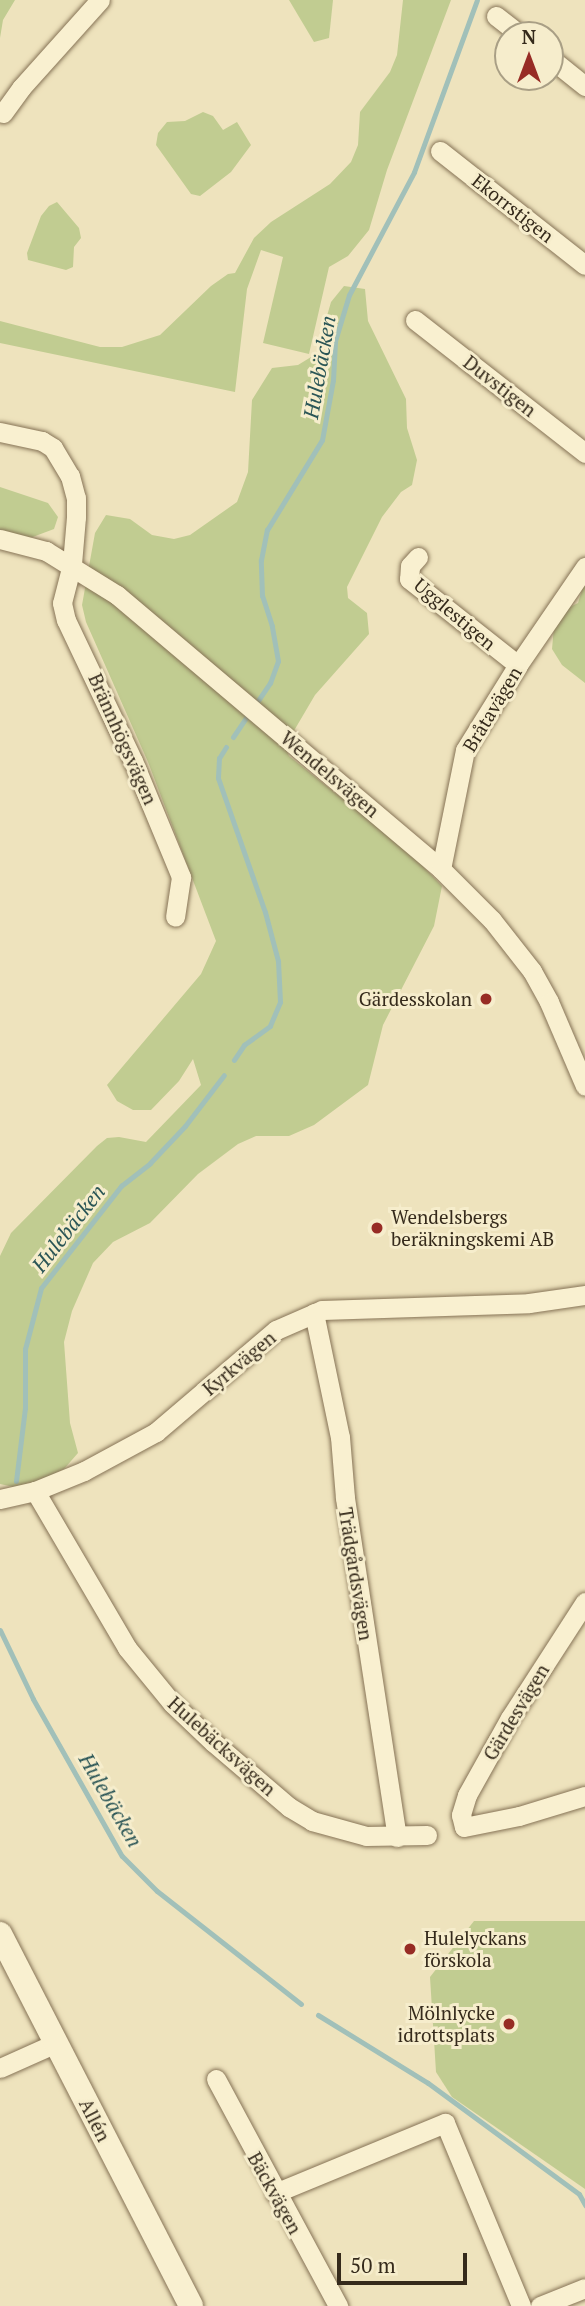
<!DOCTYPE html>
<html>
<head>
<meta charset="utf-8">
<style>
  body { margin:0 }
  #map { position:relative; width:585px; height:2306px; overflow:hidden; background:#eee3bd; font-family:"PT Serif",serif }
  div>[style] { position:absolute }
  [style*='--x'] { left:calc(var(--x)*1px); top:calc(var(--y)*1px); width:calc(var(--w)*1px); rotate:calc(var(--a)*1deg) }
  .green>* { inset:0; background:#c1cc91 }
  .stream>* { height:5px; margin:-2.5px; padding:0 2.5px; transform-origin:2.5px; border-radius:2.5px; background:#a1c0b9 }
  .roads { filter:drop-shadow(0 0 2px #867356) drop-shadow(0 0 2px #867356) }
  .minor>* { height:19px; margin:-9.5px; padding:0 9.5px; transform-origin:9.5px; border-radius:9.5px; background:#f9f0d0 }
  .tertiary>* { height:24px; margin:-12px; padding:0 12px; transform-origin:12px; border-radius:12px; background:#f9f0d0 }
  .dots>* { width:19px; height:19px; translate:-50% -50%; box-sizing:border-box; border:4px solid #f6edcc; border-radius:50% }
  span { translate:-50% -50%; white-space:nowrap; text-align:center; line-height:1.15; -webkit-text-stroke:6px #f6edcc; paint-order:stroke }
  .street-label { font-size:19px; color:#352a1b }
  .poi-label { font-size:19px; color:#352a1b }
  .right { translate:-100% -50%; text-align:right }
  .left { translate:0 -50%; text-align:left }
  .water-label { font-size:21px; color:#2a5556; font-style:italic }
  .north { position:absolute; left:494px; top:21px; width:70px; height:70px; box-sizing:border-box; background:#f6edcc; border:2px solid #a99f85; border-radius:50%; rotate:0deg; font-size:19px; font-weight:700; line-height:28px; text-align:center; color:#352a1b }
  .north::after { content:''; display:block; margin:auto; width:24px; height:32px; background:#972c25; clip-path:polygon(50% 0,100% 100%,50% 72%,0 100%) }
  .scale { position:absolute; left:337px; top:2253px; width:130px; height:32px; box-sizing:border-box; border:4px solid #352a1b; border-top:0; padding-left:9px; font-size:21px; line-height:24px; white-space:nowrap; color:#352a1b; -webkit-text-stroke:5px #f6edcc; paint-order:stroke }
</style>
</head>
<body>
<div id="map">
  <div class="green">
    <div style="clip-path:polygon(0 0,15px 0,3px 20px,0 38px)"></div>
    <div style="clip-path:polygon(289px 0,333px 0,329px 38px,314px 42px)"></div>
    <div style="clip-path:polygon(403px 0,451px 0,387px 170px,369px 230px,348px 256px,329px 267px,309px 354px,263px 343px,283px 257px,261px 250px,247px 289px,235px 392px,0 343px,0 321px,100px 347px,122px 347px,160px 335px,211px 286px,228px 274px,235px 273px,254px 238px,271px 222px,330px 184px,351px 162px,358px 145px,360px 112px,390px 72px,397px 55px)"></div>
    <div style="clip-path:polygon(203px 112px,213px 116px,223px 130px,237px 122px,251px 145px,231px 172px,200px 196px,191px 194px,156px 145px,158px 133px,167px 122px,185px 121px)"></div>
    <div style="clip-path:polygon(57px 202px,79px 228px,81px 238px,74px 247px,73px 267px,66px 270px,28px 260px,27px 253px,41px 216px,49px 206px)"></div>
    <div style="clip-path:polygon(344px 286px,365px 289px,368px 321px,406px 399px,407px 428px,417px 460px,412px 485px,401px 492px,382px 517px,347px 587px,348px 598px,367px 613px,369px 634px,315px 695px,285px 746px,289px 756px,409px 852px,442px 886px,434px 926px,383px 1025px,368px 1085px,314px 1125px,289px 1136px,256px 1136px,238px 1144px,198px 1174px,150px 1223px,113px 1242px,93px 1263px,72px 1311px,64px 1342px,70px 1423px,78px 1453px,64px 1469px,42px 1480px,14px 1487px,0 1484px,0 1256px,11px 1233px,97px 1146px,107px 1138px,119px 1137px,146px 1142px,201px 1085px,193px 1059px,179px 1081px,151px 1110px,133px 1110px,117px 1101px,107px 1085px,201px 974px,216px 941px,148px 762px,86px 622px,82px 605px,95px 533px,106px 515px,130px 519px,152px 535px,174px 539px,190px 535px,237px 502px,248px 472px,252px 400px,272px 368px,298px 365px,316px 354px,331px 302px)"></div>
    <div style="clip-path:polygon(0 487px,48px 503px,58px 517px,54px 529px,30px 538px,0 534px)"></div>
    <div style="clip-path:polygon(585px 580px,585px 683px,562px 665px,552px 649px,554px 627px,562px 611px,578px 603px)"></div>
    <div style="clip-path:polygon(474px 1921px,585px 1921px,585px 2189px,452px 2097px,436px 2072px,430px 1977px)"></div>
  </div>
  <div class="stream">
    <div style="--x:255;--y:705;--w:27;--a:-56"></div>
    <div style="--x:270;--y:683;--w:23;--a:-70"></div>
    <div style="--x:278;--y:661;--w:36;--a:-100"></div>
    <div style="--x:272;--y:626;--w:32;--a:-108"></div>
    <div style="--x:262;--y:596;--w:36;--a:-92"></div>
    <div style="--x:261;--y:560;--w:31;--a:-79"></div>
    <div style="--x:267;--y:530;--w:105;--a:-58.6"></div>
    <div style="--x:322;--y:440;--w:61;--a:-79.6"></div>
    <div style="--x:333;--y:380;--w:39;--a:-87"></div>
    <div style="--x:335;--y:341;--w:48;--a:-73.1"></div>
    <div style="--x:349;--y:295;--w:139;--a:-62.1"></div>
    <div style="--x:414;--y:172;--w:183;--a:-69.9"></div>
    <div style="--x:233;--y:737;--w:29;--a:-56"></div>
    <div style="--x:226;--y:747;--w:13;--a:122"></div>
    <div style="--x:219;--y:758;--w:20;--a:93"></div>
    <div style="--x:218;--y:778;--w:142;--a:70.7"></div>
    <div style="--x:265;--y:912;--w:51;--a:75.1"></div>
    <div style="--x:278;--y:961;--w:41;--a:87.2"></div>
    <div style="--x:280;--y:1002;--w:26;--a:113"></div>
    <div style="--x:270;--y:1026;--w:32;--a:144"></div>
    <div style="--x:244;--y:1045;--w:18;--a:124"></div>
    <div style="--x:16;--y:1481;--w:74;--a:-83"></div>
    <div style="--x:25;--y:1408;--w:59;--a:-90"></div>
    <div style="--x:25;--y:1349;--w:63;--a:-75.3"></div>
    <div style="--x:41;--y:1288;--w:130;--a:-51.9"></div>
    <div style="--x:121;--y:1186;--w:37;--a:-38"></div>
    <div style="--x:150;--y:1163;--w:51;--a:-46.6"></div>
    <div style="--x:185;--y:1126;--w:64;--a:-52.6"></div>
    <div style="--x:0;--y:1630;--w:76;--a:64.4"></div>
    <div style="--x:33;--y:1699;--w:180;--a:60.5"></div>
    <div style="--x:122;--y:1856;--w:49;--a:45"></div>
    <div style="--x:157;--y:1891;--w:183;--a:38.1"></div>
    <div style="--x:318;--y:2015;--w:129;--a:31.7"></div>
    <div style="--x:428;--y:2083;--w:187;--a:36.3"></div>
    <div style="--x:579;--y:2194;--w:13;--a:61"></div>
  </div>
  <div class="roads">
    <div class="minor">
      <div style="--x:496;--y:16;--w:31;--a:38"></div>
      <div style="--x:550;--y:58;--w:45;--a:38.7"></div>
      <div style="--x:3;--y:113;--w:31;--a:-54"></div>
      <div style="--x:21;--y:88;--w:118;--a:-48.1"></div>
      <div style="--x:440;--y:151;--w:184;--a:38.2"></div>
      <div style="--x:415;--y:320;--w:216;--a:38"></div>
      <div style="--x:0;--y:432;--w:43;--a:12.1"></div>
      <div style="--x:42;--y:441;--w:13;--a:32"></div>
      <div style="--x:53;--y:448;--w:33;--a:59"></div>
      <div style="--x:70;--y:476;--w:23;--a:75"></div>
      <div style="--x:76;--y:498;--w:19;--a:90"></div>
      <div style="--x:76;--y:517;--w:47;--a:94.9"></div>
      <div style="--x:72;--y:564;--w:40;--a:104.4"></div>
      <div style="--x:62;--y:603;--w:17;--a:77"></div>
      <div style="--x:66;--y:620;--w:156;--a:64.6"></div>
      <div style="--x:133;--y:761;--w:126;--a:67.5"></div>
      <div style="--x:181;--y:877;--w:40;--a:98.5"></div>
      <div style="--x:0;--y:539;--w:48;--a:14.6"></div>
      <div style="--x:46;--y:551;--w:84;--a:31.8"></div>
      <div style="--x:117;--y:595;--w:424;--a:40.2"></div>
      <div style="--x:441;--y:869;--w:72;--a:45"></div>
      <div style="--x:492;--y:920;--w:65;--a:51.9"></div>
      <div style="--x:532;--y:971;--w:35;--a:61"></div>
      <div style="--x:549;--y:1002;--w:91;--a:66.8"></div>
      <div style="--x:418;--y:557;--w:12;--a:132"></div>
      <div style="--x:410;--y:566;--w:13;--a:94"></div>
      <div style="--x:409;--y:579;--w:139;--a:38.3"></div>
      <div style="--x:441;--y:869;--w:121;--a:-78.6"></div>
      <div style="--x:465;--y:750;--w:100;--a:-58.1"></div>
      <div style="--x:518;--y:665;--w:119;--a:-55.6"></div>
      <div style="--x:314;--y:1313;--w:127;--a:78.2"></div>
      <div style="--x:340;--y:1437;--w:61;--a:85.3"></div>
      <div style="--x:345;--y:1498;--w:343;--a:81.3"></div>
      <div style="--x:35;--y:1491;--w:182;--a:59.6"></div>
      <div style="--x:127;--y:1648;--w:71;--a:50.7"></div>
      <div style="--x:172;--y:1703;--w:57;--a:43.6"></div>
      <div style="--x:213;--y:1742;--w:100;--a:40.5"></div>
      <div style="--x:289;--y:1807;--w:27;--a:31"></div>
      <div style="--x:312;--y:1821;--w:56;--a:15.5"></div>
      <div style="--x:366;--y:1836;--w:61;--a:-0.9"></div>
      <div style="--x:0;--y:1499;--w:36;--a:-13"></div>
      <div style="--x:35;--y:1491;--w:53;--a:-22.2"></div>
      <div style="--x:84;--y:1471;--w:82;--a:-28.4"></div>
      <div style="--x:156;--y:1432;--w:157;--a:-40.4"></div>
      <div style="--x:276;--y:1330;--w:50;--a:-23.5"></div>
      <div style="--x:322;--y:1310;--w:207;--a:-1.9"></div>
      <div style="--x:529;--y:1303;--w:57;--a:-8.1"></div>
      <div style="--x:585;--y:1602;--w:138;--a:122.9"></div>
      <div style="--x:510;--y:1718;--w:88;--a:119.2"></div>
      <div style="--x:467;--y:1795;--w:21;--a:107"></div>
      <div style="--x:461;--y:1815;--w:12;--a:76"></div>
      <div style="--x:464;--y:1827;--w:56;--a:-11.3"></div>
      <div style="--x:519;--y:1816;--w:69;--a:-16.9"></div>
      <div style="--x:0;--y:2068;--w:61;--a:-24.1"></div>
      <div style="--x:216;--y:2079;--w:258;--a:61.7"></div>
      <div style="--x:275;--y:2193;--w:184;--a:-22.4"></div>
      <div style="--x:445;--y:2123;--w:198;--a:67.4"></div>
      <div style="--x:540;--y:2306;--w:48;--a:-21.8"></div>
    </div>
    <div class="tertiary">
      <div style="--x:0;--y:1934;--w:418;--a:62.8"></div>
    </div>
  </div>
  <div class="dots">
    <div style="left:486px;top:999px;background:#972c25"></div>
    <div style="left:377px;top:1228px;background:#972c25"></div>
    <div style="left:410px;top:1949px;background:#972c25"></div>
    <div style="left:509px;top:2024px;background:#972c25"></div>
  </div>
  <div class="street-label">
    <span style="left:513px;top:208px;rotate:38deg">Ekorrstigen</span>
    <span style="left:500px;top:386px;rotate:38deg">Duvstigen</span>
    <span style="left:455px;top:614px;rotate:40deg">Ugglestigen</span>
    <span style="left:492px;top:709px;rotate:-59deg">Bråtavägen</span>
    <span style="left:123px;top:739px;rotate:66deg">Brännhögsvägen</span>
    <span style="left:330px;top:774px;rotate:40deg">Wendelsvägen</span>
    <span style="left:239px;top:1363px;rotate:-40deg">Kyrkvägen</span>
    <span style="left:356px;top:1574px;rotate:81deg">Trädgårdsvägen</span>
    <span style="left:516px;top:1712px;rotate:-59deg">Gärdesvägen</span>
    <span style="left:222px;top:1746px;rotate:42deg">Hulebäcksvägen</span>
    <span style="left:95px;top:2120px;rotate:63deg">Allén</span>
    <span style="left:275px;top:2193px;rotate:61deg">Bäckvägen</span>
  </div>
  <div class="poi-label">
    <span class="right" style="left:472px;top:999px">Gärdesskolan</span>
    <span class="left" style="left:391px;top:1228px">Wendelsbergs<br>beräkningskemi AB</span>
    <span class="left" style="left:424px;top:1949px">Hulelyckans<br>förskola</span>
    <span class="right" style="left:495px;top:2024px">Mölnlycke<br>idrottsplats</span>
  </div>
  <div class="water-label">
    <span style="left:319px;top:367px;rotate:-80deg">Hulebäcken</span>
    <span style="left:68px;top:1228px;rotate:-52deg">Hulebäcken</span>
    <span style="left:111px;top:1800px;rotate:60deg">Hulebäcken</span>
  </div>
  <div class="north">N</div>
  <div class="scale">50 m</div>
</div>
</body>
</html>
